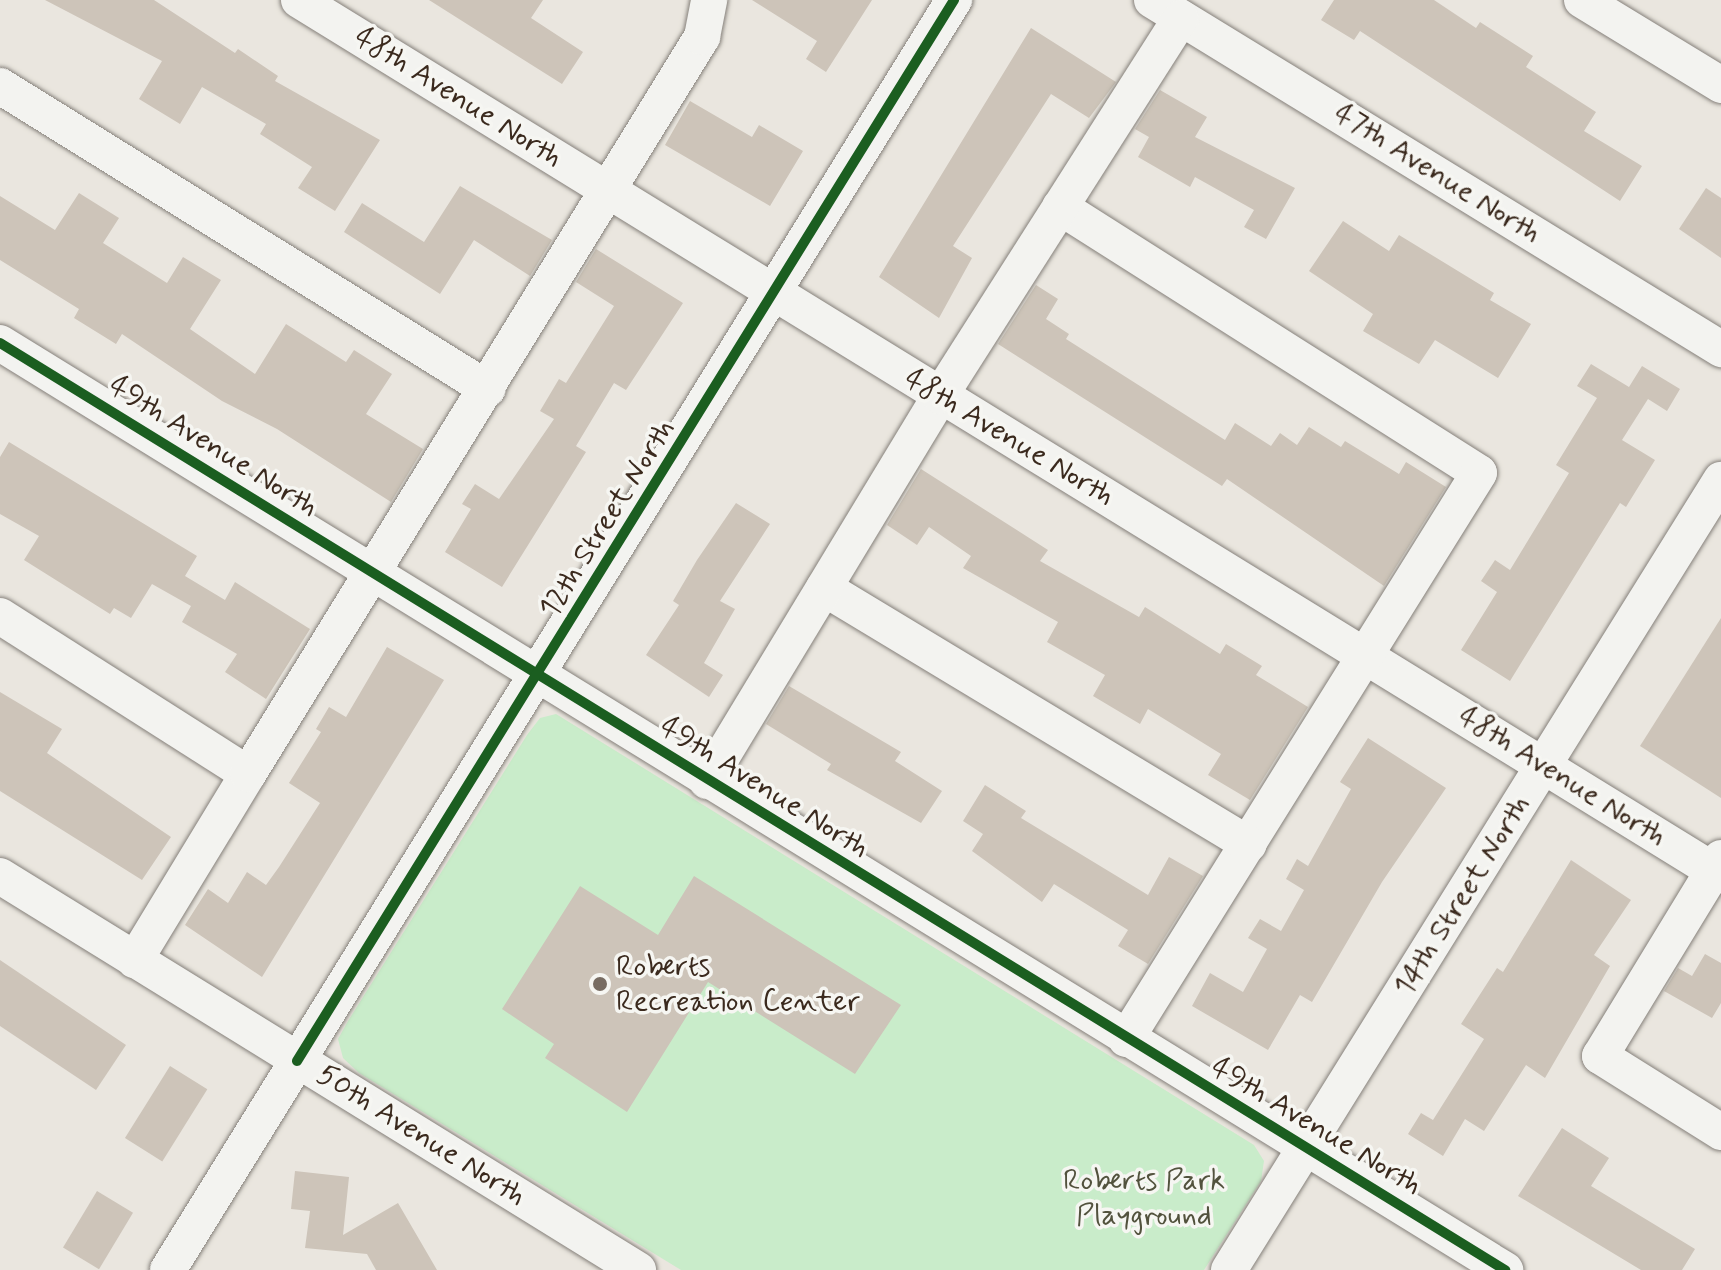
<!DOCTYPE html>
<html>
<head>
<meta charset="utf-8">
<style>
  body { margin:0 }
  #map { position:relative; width:1721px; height:1270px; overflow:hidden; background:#eae6df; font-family:Mynerve,sans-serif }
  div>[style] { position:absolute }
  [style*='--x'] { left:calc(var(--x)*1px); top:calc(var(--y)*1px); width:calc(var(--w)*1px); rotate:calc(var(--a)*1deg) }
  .green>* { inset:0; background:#c9ecca }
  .building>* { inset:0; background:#cdc4b9; transform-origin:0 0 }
  .roads { filter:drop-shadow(0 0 2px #85807a) drop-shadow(0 0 2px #85807a) }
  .minor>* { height:36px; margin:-18px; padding:0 18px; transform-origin:18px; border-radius:18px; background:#f3f3f0 }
  .cycleway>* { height:10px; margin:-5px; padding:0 5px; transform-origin:5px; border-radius:5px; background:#1b5e20 }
  .dots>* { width:22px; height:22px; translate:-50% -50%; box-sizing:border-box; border:4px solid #f6f6f2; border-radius:50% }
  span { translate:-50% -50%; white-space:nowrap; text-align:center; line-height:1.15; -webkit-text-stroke:7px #f6f6f2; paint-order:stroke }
  .street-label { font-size:30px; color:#3b2a1e }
  .poi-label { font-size:30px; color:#3b2a1e }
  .left { translate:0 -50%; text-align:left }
  .park-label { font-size:30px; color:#52523d }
</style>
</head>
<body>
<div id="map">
  <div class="green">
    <div style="clip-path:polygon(556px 714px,1254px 1145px,1264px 1161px,1261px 1181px,1204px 1270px,681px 1270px,359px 1073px,343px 1058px,338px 1039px,348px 1021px,527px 735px,540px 718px)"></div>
  </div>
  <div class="building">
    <div style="clip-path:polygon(45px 0,154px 0,235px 53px,238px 49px,278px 76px,275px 81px,380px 140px,335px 211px,298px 188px,312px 167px,260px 134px,266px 124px,202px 87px,180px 124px,139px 99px,162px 61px)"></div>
    <div style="clip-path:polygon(429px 0,543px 0,531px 18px,583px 52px,562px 84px)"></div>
    <div style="clip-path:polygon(752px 0,872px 0,826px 72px,806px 59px,817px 41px)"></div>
    <div style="clip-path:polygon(1334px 0,1434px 0,1476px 28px,1480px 22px,1533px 56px,1526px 67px,1596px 112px,1584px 131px,1642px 166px,1620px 201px,1360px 31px,1354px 40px,1321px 20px)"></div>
    <div style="clip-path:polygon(1031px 28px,1116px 82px,1089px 118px,1051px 94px,953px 246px,972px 258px,939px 318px,879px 277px)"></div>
    <div style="clip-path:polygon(1160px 90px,1207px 117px,1195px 137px,1295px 188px,1266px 239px,1244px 227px,1254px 210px,1195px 177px,1190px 187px,1138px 157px,1149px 137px,1135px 129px)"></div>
    <div style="clip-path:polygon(690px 101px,752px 137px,759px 125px,803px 151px,770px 206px,665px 145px)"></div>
    <div style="clip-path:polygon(460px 186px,552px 240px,530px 276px,474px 240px,440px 294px,344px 232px,362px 203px,424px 242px)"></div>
    <div style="clip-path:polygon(1706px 188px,1721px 198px,1721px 258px,1679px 229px)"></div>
    <div style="clip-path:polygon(79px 193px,119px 218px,103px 243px,167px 283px,183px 257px,221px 280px,190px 329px,255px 374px,286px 324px,346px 362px,354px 350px,392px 374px,366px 414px,423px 449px,391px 502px,277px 429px,222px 401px,122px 334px,116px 344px,74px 318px,79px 309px,0 260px,0 196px,55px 230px)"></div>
    <div style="clip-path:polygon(1343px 221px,1389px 251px,1399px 235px,1494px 293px,1490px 300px,1531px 324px,1498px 378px,1435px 340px,1419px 364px,1363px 331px,1373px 314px,1309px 271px)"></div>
    <div style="clip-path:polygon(596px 249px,683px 303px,626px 390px,614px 383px,576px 446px,586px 452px,502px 587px,445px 552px,471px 509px,462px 504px,475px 484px,499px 499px,554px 419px,540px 411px,559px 379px,566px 383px,614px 306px,576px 282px)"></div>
    <div style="clip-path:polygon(1036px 285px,1058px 299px,1046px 319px,1069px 334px,1066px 339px,1225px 440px,1235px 423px,1271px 446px,1280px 433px,1297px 445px,1309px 427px,1341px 447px,1345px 441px,1399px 474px,1406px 462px,1446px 487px,1384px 586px,1227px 479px,1222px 486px,998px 344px)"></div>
    <div style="clip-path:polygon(1591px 364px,1629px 387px,1642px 366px,1680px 389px,1667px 411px,1648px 399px,1622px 440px,1655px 460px,1626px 507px,1620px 503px,1510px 681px,1461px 650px,1497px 592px,1481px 581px,1495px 560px,1510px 570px,1569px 473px,1556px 465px,1597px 398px,1577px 386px)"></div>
    <div style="clip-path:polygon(9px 442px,197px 556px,185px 576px,225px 600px,235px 582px,310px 629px,266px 699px,225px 672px,237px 654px,182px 622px,191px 606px,152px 584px,131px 618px,114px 608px,110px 614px,24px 560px,39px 536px,0 514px,0 457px)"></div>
    <div style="clip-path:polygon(921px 469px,1048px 550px,1040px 561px,1139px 617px,1145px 607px,1220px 654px,1226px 644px,1262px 666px,1256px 675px,1308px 707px,1250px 800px,1208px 775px,1221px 754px,1148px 709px,1140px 724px,1093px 696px,1105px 675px,1047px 642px,1058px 622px,963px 568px,971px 556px,929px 527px,917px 545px,887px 525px)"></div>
    <div style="clip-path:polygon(736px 503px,770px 524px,720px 601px,735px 609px,704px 663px,723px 675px,709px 697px,646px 655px,679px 605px,673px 601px,697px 560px)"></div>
    <div style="clip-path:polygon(1721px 618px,1721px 798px,1640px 746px)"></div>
    <div style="clip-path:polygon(387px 647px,444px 680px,262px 977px,185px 925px,208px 889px,228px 903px,247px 872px,266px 885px,279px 867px,320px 803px,289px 783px,321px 732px,316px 729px,329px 707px,346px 717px)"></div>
    <div style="clip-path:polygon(789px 686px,901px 752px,895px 761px,942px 791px,921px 823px,827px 770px,831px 764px,766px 724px)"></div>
    <div style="clip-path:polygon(0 692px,62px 729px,47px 753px,171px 837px,142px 880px,0 791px)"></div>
    <div style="clip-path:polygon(1368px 738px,1446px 788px,1382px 882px,1312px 1002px,1300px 995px,1268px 1050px,1192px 1006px,1210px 973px,1243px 992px,1267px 949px,1248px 938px,1260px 919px,1281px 931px,1304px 890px,1286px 879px,1297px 859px,1308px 866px,1351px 789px,1340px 782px)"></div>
    <div style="clip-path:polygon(985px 785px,1026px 811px,1021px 818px,1148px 895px,1169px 857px,1203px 876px,1148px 964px,1118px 946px,1128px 930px,1054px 884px,1042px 902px,972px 851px,983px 834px,963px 821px)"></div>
    <div style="clip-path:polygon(1571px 860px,1631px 900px,1594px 955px,1610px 966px,1545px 1078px,1526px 1065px,1484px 1131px,1465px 1119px,1443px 1156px,1408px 1134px,1421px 1113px,1433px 1120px,1484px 1039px,1461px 1024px,1497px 968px,1503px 972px)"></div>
    <div style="clip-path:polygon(694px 876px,901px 1005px,855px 1074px,708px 982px,627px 1112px,545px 1058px,554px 1044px,502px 1009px,580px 886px,658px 935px)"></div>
    <div style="clip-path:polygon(1705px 954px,1721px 963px,1721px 1003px,1712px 1018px,1664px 991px,1678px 968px,1692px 976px)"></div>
    <div style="clip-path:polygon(0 960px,126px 1045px,96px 1090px,0 1026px)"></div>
    <div style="left:170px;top:1066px;width:44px;height:85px;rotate:32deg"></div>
    <div style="clip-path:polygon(1562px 1128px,1609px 1158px,1591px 1186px,1695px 1249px,1682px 1270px,1641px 1270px,1518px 1196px)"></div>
    <div style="clip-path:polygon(295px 1171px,349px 1177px,343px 1235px,398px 1203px,437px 1270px,376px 1270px,367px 1254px,305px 1248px,310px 1211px,291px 1209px)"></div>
    <div style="left:97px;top:1191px;width:42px;height:66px;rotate:31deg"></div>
  </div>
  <div class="roads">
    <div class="minor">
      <div style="--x:299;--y:0;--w:1670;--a:31.61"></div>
      <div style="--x:1152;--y:0;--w:668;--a:31.52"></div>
      <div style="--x:1582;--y:0;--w:163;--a:31.4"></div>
      <div style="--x:0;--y:86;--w:574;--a:31.84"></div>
      <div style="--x:1060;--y:207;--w:496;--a:32.4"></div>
      <div style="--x:1479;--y:473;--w:667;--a:121.95"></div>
      <div style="--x:0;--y:343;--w:1768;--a:31.63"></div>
      <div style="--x:824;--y:588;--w:496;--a:31.1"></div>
      <div style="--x:0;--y:616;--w:294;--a:32.5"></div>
      <div style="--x:248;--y:774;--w:218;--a:121.3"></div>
      <div style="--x:248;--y:774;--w:866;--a:-58.37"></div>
      <div style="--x:702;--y:37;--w:38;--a:-79"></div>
      <div style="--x:707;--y:781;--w:450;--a:-58.8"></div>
      <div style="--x:940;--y:396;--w:448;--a:-57.5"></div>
      <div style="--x:1721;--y:858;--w:232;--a:121.4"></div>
      <div style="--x:1600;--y:1056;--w:143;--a:32.1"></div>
      <div style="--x:0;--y:876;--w:750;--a:31.7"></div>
      <div style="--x:168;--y:1270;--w:1494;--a:-58.25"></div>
      <div style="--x:1229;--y:1270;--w:931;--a:-58.09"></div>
    </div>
  </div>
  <div class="cycleway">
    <div style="--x:0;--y:343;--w:1768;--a:31.63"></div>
    <div style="--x:297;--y:1061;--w:1248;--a:-58.23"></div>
  </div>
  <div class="dots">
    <div style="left:600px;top:984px;background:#786c62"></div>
  </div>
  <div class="street-label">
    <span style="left:458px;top:98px;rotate:32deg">48th Avenue North</span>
    <span style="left:1437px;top:174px;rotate:32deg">47th Avenue North</span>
    <span style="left:1009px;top:438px;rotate:31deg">48th Avenue North</span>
    <span style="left:213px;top:447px;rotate:32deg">49th Avenue North</span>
    <span style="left:608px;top:519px;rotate:-58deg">12th Street North</span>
    <span style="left:1562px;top:777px;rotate:32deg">48th Avenue North</span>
    <span style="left:764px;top:788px;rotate:32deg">49th Avenue North</span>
    <span style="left:1463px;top:896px;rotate:-58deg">14th Street North</span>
    <span style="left:1316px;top:1127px;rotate:31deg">49th Avenue North</span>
    <span style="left:421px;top:1136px;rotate:32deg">50th Avenue North</span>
  </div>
  <div class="poi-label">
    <span class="left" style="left:616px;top:984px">Roberts<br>Recreation Center</span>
  </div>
  <div class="park-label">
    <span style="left:1144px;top:1198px">Roberts Park<br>Playground</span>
  </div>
</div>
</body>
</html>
